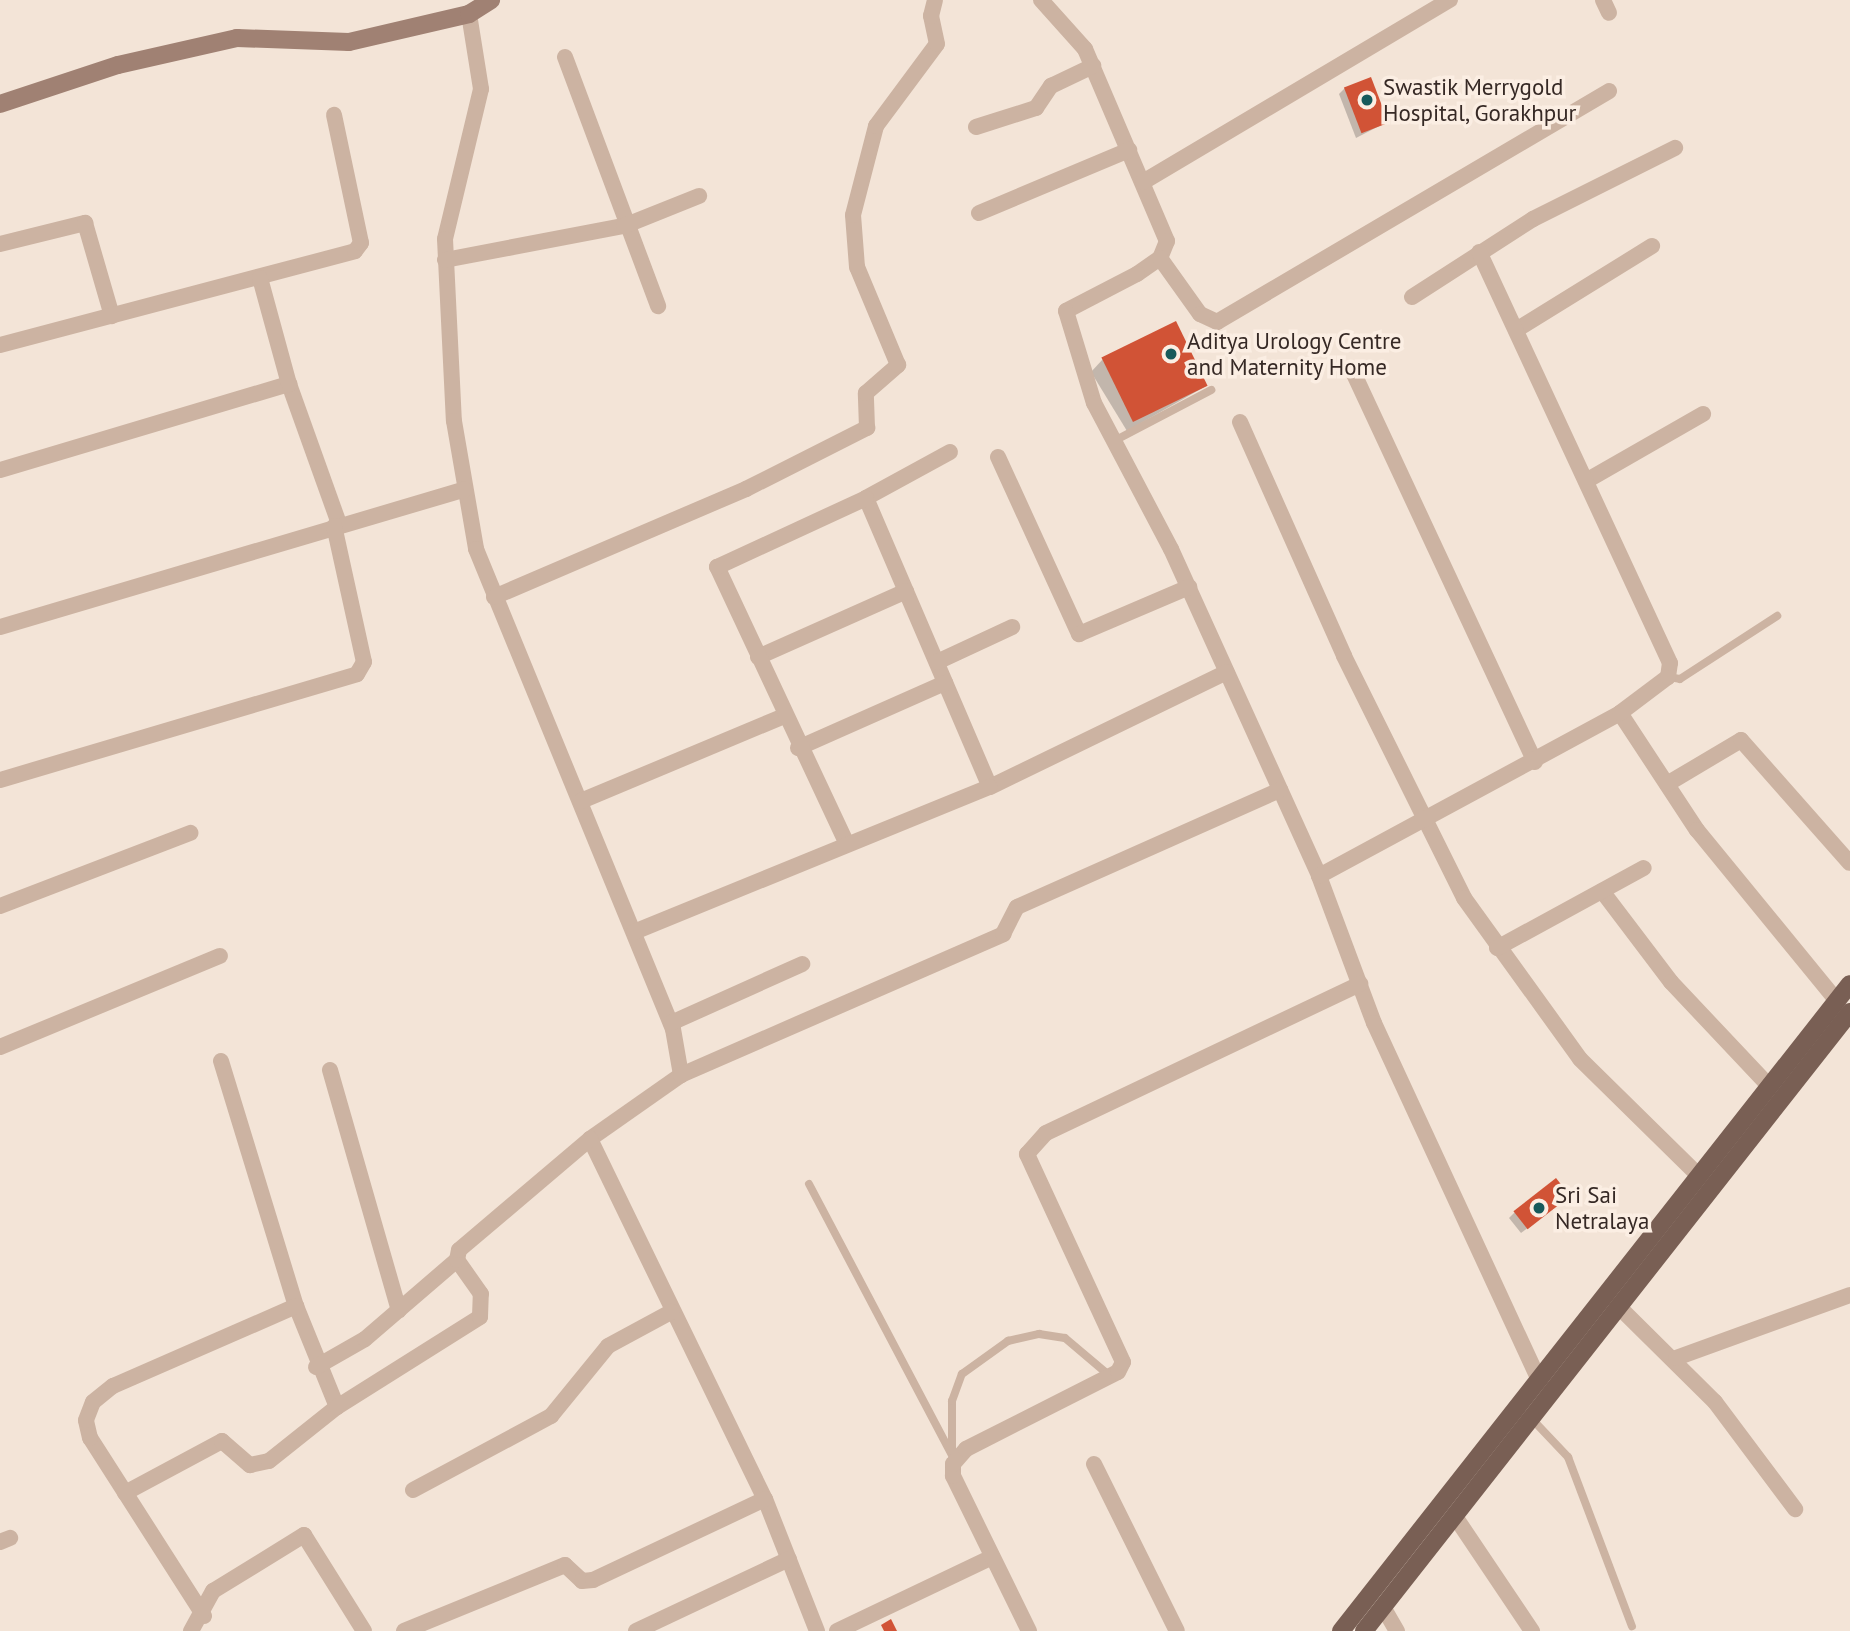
<!DOCTYPE html>
<html>
<head>
<meta charset="utf-8">
<style>
  body { margin:0 }
  #map { position:relative; width:1850px; height:1631px; overflow:hidden; background:#f3e4d7; font-family:"PT Sans",sans-serif }
  div>[style] { position:absolute }
  [style*='--x'] { left:calc(var(--x)*1px); top:calc(var(--y)*1px); width:calc(var(--w)*1px); rotate:calc(var(--a)*1deg) }
  .shadow>* { inset:0; background:#0003 }
  .building>* { inset:0; background:#d15336; transform-origin:0 0 }
  .lane>* { height:8px; margin:-4px; padding:0 4px; transform-origin:4px; border-radius:4px; background:#ccb3a2 }
  .street>* { height:16px; margin:-8px; padding:0 8px; transform-origin:8px; border-radius:8px; background:#ccb3a2 }
  .secondary>* { height:18px; margin:-9px; padding:0 9px; transform-origin:9px; border-radius:9px; background:#a08173 }
  .primary>* { height:18px; margin:-9px; padding:0 9px; transform-origin:9px; border-radius:9px; background:#795f54 }
  .dots>* { width:19px; height:19px; translate:-50% -50%; box-sizing:border-box; border:4px solid #fbeee3; border-radius:50% }
  span { translate:-50% -50%; white-space:nowrap; text-align:center; line-height:1.15; -webkit-text-stroke:7px #fbeee3; paint-order:stroke }
  .poi-label { font-size:23px; color:#362925 }
  .left { translate:0 -50%; text-align:left }
</style>
</head>
<body>
<div id="map">
  <div class="shadow">
    <div style="clip-path:polygon(1345px 88px,1387px 122px,1356px 138px,1339px 94px)"></div>
    <div style="clip-path:polygon(1103px 359px,1206px 386px,1127px 431px,1091px 372px)"></div>
    <div style="clip-path:polygon(1562px 1202px,1521px 1233px,1509px 1218px,1515px 1212px)"></div>
  </div>
  <div class="building">
    <div style="left:1371px;top:77px;width:49px;height:29px;rotate:69deg"></div>
    <div style="left:1176px;top:321px;width:72px;height:83px;rotate:64deg"></div>
    <div style="left:1556px;top:1178px;width:23px;height:54px;rotate:52deg"></div>
    <div style="clip-path:polygon(891px 1619px,897px 1631px,884px 1631px,881px 1625px)"></div>
  </div>
  <div class="lane">
    <div style="--x:1114;--y:441;--w:110;--a:-27.7"></div>
    <div style="--x:1668;--y:677;--w:12;--a:9"></div>
    <div style="--x:1680;--y:679;--w:116;--a:-33"></div>
    <div style="--x:809;--y:1184;--w:306;--a:62.2"></div>
    <div style="--x:1531;--y:1418;--w:54;--a:46.5"></div>
    <div style="--x:1568;--y:1457;--w:181;--a:69.3"></div>
    <div style="--x:952;--y:1454;--w:53;--a:-90"></div>
    <div style="--x:952;--y:1401;--w:29;--a:-70"></div>
    <div style="--x:962;--y:1374;--w:57;--a:-35.7"></div>
    <div style="--x:1008;--y:1341;--w:32;--a:-13"></div>
    <div style="--x:1039;--y:1334;--w:26;--a:9"></div>
    <div style="--x:1065;--y:1338;--w:59;--a:40.2"></div>
  </div>
  <div class="street">
    <div style="--x:1041;--y:0;--w:66;--a:48.1"></div>
    <div style="--x:1085;--y:49;--w:209;--a:66.9"></div>
    <div style="--x:1167;--y:241;--w:18;--a:112"></div>
    <div style="--x:1160;--y:258;--w:28;--a:145"></div>
    <div style="--x:1137;--y:274;--w:80;--a:152.5"></div>
    <div style="--x:1066;--y:311;--w:96;--a:73.1"></div>
    <div style="--x:1094;--y:403;--w:165;--a:62.2"></div>
    <div style="--x:1171;--y:549;--w:359;--a:65.6"></div>
    <div style="--x:1319;--y:876;--w:157;--a:69.5"></div>
    <div style="--x:1374;--y:1023;--w:396;--a:65.2"></div>
    <div style="--x:1603;--y:0;--w:14;--a:65"></div>
    <div style="--x:469;--y:14;--w:76;--a:80.9"></div>
    <div style="--x:481;--y:89;--w:154;--a:103.5"></div>
    <div style="--x:445;--y:239;--w:182;--a:87.2"></div>
    <div style="--x:454;--y:421;--w:130;--a:80.2"></div>
    <div style="--x:476;--y:549;--w:519;--a:67.69"></div>
    <div style="--x:673;--y:1029;--w:47;--a:80.1"></div>
    <div style="--x:681;--y:1075;--w:111;--a:144.9"></div>
    <div style="--x:590;--y:1139;--w:400;--a:64.1"></div>
    <div style="--x:765;--y:1499;--w:142;--a:68.5"></div>
    <div style="--x:565;--y:57;--w:266;--a:69.5"></div>
    <div style="--x:976;--y:127;--w:63;--a:-17.6"></div>
    <div style="--x:1036;--y:108;--w:27;--a:-56"></div>
    <div style="--x:1051;--y:86;--w:47;--a:-25.5"></div>
    <div style="--x:1143;--y:182;--w:357;--a:-30.7"></div>
    <div style="--x:979;--y:213;--w:163;--a:-22.8"></div>
    <div style="--x:0;--y:244;--w:88;--a:-13.9"></div>
    <div style="--x:85;--y:223;--w:97;--a:73.8"></div>
    <div style="--x:1160;--y:258;--w:69;--a:54.5"></div>
    <div style="--x:1200;--y:314;--w:19;--a:25"></div>
    <div style="--x:1217;--y:322;--w:455;--a:-30.5"></div>
    <div style="--x:445;--y:260;--w:182;--a:-10.8"></div>
    <div style="--x:624;--y:226;--w:81;--a:-21.8"></div>
    <div style="--x:1412;--y:297;--w:144;--a:-32.8"></div>
    <div style="--x:1533;--y:219;--w:159;--a:-26.6"></div>
    <div style="--x:1516;--y:330;--w:160;--a:-31.7"></div>
    <div style="--x:0;--y:345;--w:367;--a:-14.8"></div>
    <div style="--x:355;--y:251;--w:10;--a:-53"></div>
    <div style="--x:361;--y:243;--w:131;--a:-101.9"></div>
    <div style="--x:1354;--y:374;--w:428;--a:65"></div>
    <div style="--x:289;--y:384;--w:149;--a:70.3"></div>
    <div style="--x:1240;--y:422;--w:256;--a:66"></div>
    <div style="--x:1344;--y:656;--w:270;--a:63.6"></div>
    <div style="--x:1464;--y:898;--w:198;--a:54.2"></div>
    <div style="--x:1580;--y:1059;--w:168;--a:44.5"></div>
    <div style="--x:950;--y:452;--w:96;--a:151.3"></div>
    <div style="--x:866;--y:498;--w:314;--a:66.8"></div>
    <div style="--x:990;--y:787;--w:263;--a:-25.9"></div>
    <div style="--x:998;--y:457;--w:195;--a:65.4"></div>
    <div style="--x:1079;--y:634;--w:120;--a:-23.1"></div>
    <div style="--x:0;--y:470;--w:302;--a:-16.6"></div>
    <div style="--x:289;--y:384;--w:110;--a:-105.3"></div>
    <div style="--x:1586;--y:481;--w:135;--a:-29.8"></div>
    <div style="--x:494;--y:597;--w:274;--a:-23.2"></div>
    <div style="--x:746;--y:489;--w:136;--a:-26.8"></div>
    <div style="--x:867;--y:428;--w:35;--a:-92"></div>
    <div style="--x:866;--y:393;--w:43;--a:-41.2"></div>
    <div style="--x:898;--y:365;--w:106;--a:-112.7"></div>
    <div style="--x:857;--y:267;--w:52;--a:-94.4"></div>
    <div style="--x:853;--y:215;--w:92;--a:-75.5"></div>
    <div style="--x:876;--y:126;--w:102;--a:-53.4"></div>
    <div style="--x:937;--y:44;--w:29;--a:-102"></div>
    <div style="--x:931;--y:16;--w:16;--a:-76"></div>
    <div style="--x:0;--y:627;--w:485;--a:-16.5"></div>
    <div style="--x:758;--y:657;--w:162;--a:-24"></div>
    <div style="--x:937;--y:662;--w:83;--a:-25"></div>
    <div style="--x:1620;--y:713;--w:140;--a:56.7"></div>
    <div style="--x:1697;--y:830;--w:221;--a:50.7"></div>
    <div style="--x:798;--y:748;--w:161;--a:-23.9"></div>
    <div style="--x:0;--y:780;--w:372;--a:-16.5"></div>
    <div style="--x:357;--y:674;--w:14;--a:-60"></div>
    <div style="--x:364;--y:662;--w:139;--a:-102.4"></div>
    <div style="--x:1667;--y:784;--w:86;--a:-30.7"></div>
    <div style="--x:1741;--y:740;--w:164;--a:48.5"></div>
    <div style="--x:581;--y:801;--w:220;--a:-22.7"></div>
    <div style="--x:846;--y:842;--w:304;--a:-115.1"></div>
    <div style="--x:717;--y:567;--w:164;--a:-24.8"></div>
    <div style="--x:1319;--y:876;--w:342;--a:-28.4"></div>
    <div style="--x:1620;--y:713;--w:60;--a:-36.9"></div>
    <div style="--x:1668;--y:677;--w:14;--a:-82"></div>
    <div style="--x:1670;--y:663;--w:453;--a:-114.9"></div>
    <div style="--x:1602;--y:891;--w:114;--a:52.8"></div>
    <div style="--x:1671;--y:982;--w:144;--a:46.7"></div>
    <div style="--x:0;--y:906;--w:204;--a:-21"></div>
    <div style="--x:634;--y:932;--w:384;--a:-22.2"></div>
    <div style="--x:1497;--y:948;--w:167;--a:-28.6"></div>
    <div style="--x:671;--y:1023;--w:144;--a:-24.2"></div>
    <div style="--x:0;--y:1047;--w:238;--a:-22.5"></div>
    <div style="--x:221;--y:1061;--w:256;--a:73"></div>
    <div style="--x:296;--y:1306;--w:109;--a:67.9"></div>
    <div style="--x:330;--y:1070;--w:250;--a:74"></div>
    <div style="--x:681;--y:1075;--w:352;--a:-23.6"></div>
    <div style="--x:1003;--y:934;--w:30;--a:-63"></div>
    <div style="--x:1017;--y:907;--w:288;--a:-24"></div>
    <div style="--x:1617;--y:1305;--w:138;--a:44.7"></div>
    <div style="--x:1715;--y:1402;--w:134;--a:53.2"></div>
    <div style="--x:1676;--y:1358;--w:185;--a:-19.9"></div>
    <div style="--x:316;--y:1367;--w:56;--a:-29.7"></div>
    <div style="--x:365;--y:1339;--w:121;--a:-40.7"></div>
    <div style="--x:1094;--y:1464;--w:186;--a:63.6"></div>
    <div style="--x:413;--y:1490;--w:157;--a:-28.2"></div>
    <div style="--x:551;--y:1416;--w:90;--a:-50.8"></div>
    <div style="--x:608;--y:1346;--w:72;--a:-28.4"></div>
    <div style="--x:125;--y:1493;--w:110;--a:-28.2"></div>
    <div style="--x:222;--y:1441;--w:37;--a:41"></div>
    <div style="--x:250;--y:1465;--w:19;--a:-12"></div>
    <div style="--x:269;--y:1461;--w:87;--a:-38.5"></div>
    <div style="--x:337;--y:1407;--w:169;--a:-32.2"></div>
    <div style="--x:480;--y:1317;--w:23;--a:-88"></div>
    <div style="--x:481;--y:1294;--w:42;--a:-125.2"></div>
    <div style="--x:457;--y:1260;--w:10;--a:-79"></div>
    <div style="--x:459;--y:1250;--w:172;--a:-40.3"></div>
    <div style="--x:1454;--y:1515;--w:140;--a:56.1"></div>
    <div style="--x:0;--y:1542;--w:11;--a:-22"></div>
    <div style="--x:1383;--y:1607;--w:28;--a:60"></div>
    <div style="--x:204;--y:1616;--w:211;--a:-122.6"></div>
    <div style="--x:90;--y:1438;--w:18;--a:-103"></div>
    <div style="--x:86;--y:1420;--w:19;--a:-69"></div>
    <div style="--x:93;--y:1402;--w:26;--a:-39"></div>
    <div style="--x:113;--y:1386;--w:200;--a:-23.6"></div>
    <div style="--x:191;--y:1631;--w:46;--a:-61.2"></div>
    <div style="--x:213;--y:1591;--w:107;--a:-31.6"></div>
    <div style="--x:304;--y:1535;--w:113;--a:58"></div>
    <div style="--x:404;--y:1631;--w:174;--a:-22.3"></div>
    <div style="--x:565;--y:1565;--w:23;--a:43"></div>
    <div style="--x:582;--y:1581;--w:11;--a:-5"></div>
    <div style="--x:593;--y:1580;--w:190;--a:-25.2"></div>
    <div style="--x:636;--y:1631;--w:169;--a:-25.2"></div>
    <div style="--x:837;--y:1631;--w:172;--a:-25.5"></div>
    <div style="--x:1029;--y:1631;--w:173;--a:-116.1"></div>
    <div style="--x:953;--y:1476;--w:12;--a:-90"></div>
    <div style="--x:953;--y:1464;--w:20;--a:-49"></div>
    <div style="--x:966;--y:1449;--w:170;--a:-26.9"></div>
    <div style="--x:1118;--y:1372;--w:11;--a:-63"></div>
    <div style="--x:1123;--y:1362;--w:229;--a:-114.8"></div>
    <div style="--x:1027;--y:1154;--w:28;--a:-48"></div>
    <div style="--x:1046;--y:1133;--w:348;--a:-25.4"></div>
  </div>
  <div class="secondary">
    <div style="--x:0;--y:104;--w:124;--a:-18.3"></div>
    <div style="--x:118;--y:65;--w:122;--a:-12.8"></div>
    <div style="--x:237;--y:38;--w:112;--a:2"></div>
    <div style="--x:349;--y:42;--w:123;--a:-13.1"></div>
    <div style="--x:469;--y:14;--w:26;--a:-32"></div>
  </div>
  <div class="primary">
    <div style="--x:1341;--y:1631;--w:823;--a:-51.81"></div>
    <div style="--x:1364;--y:1631;--w:787;--a:-51.86"></div>
  </div>
  <div class="dots">
    <div style="left:1367px;top:100px;background:#175a5b"></div>
    <div style="left:1171px;top:354px;background:#175a5b"></div>
    <div style="left:1539px;top:1208px;background:#175a5b"></div>
  </div>
  <div class="poi-label">
    <span class="left" style="left:1383px;top:100px">Swastik Merrygold<br>Hospital, Gorakhpur</span>
    <span class="left" style="left:1187px;top:354px">Aditya Urology Centre<br>and Maternity Home</span>
    <span class="left" style="left:1555px;top:1208px">Sri Sai<br>Netralaya</span>
  </div>
</div>
</body>
</html>
